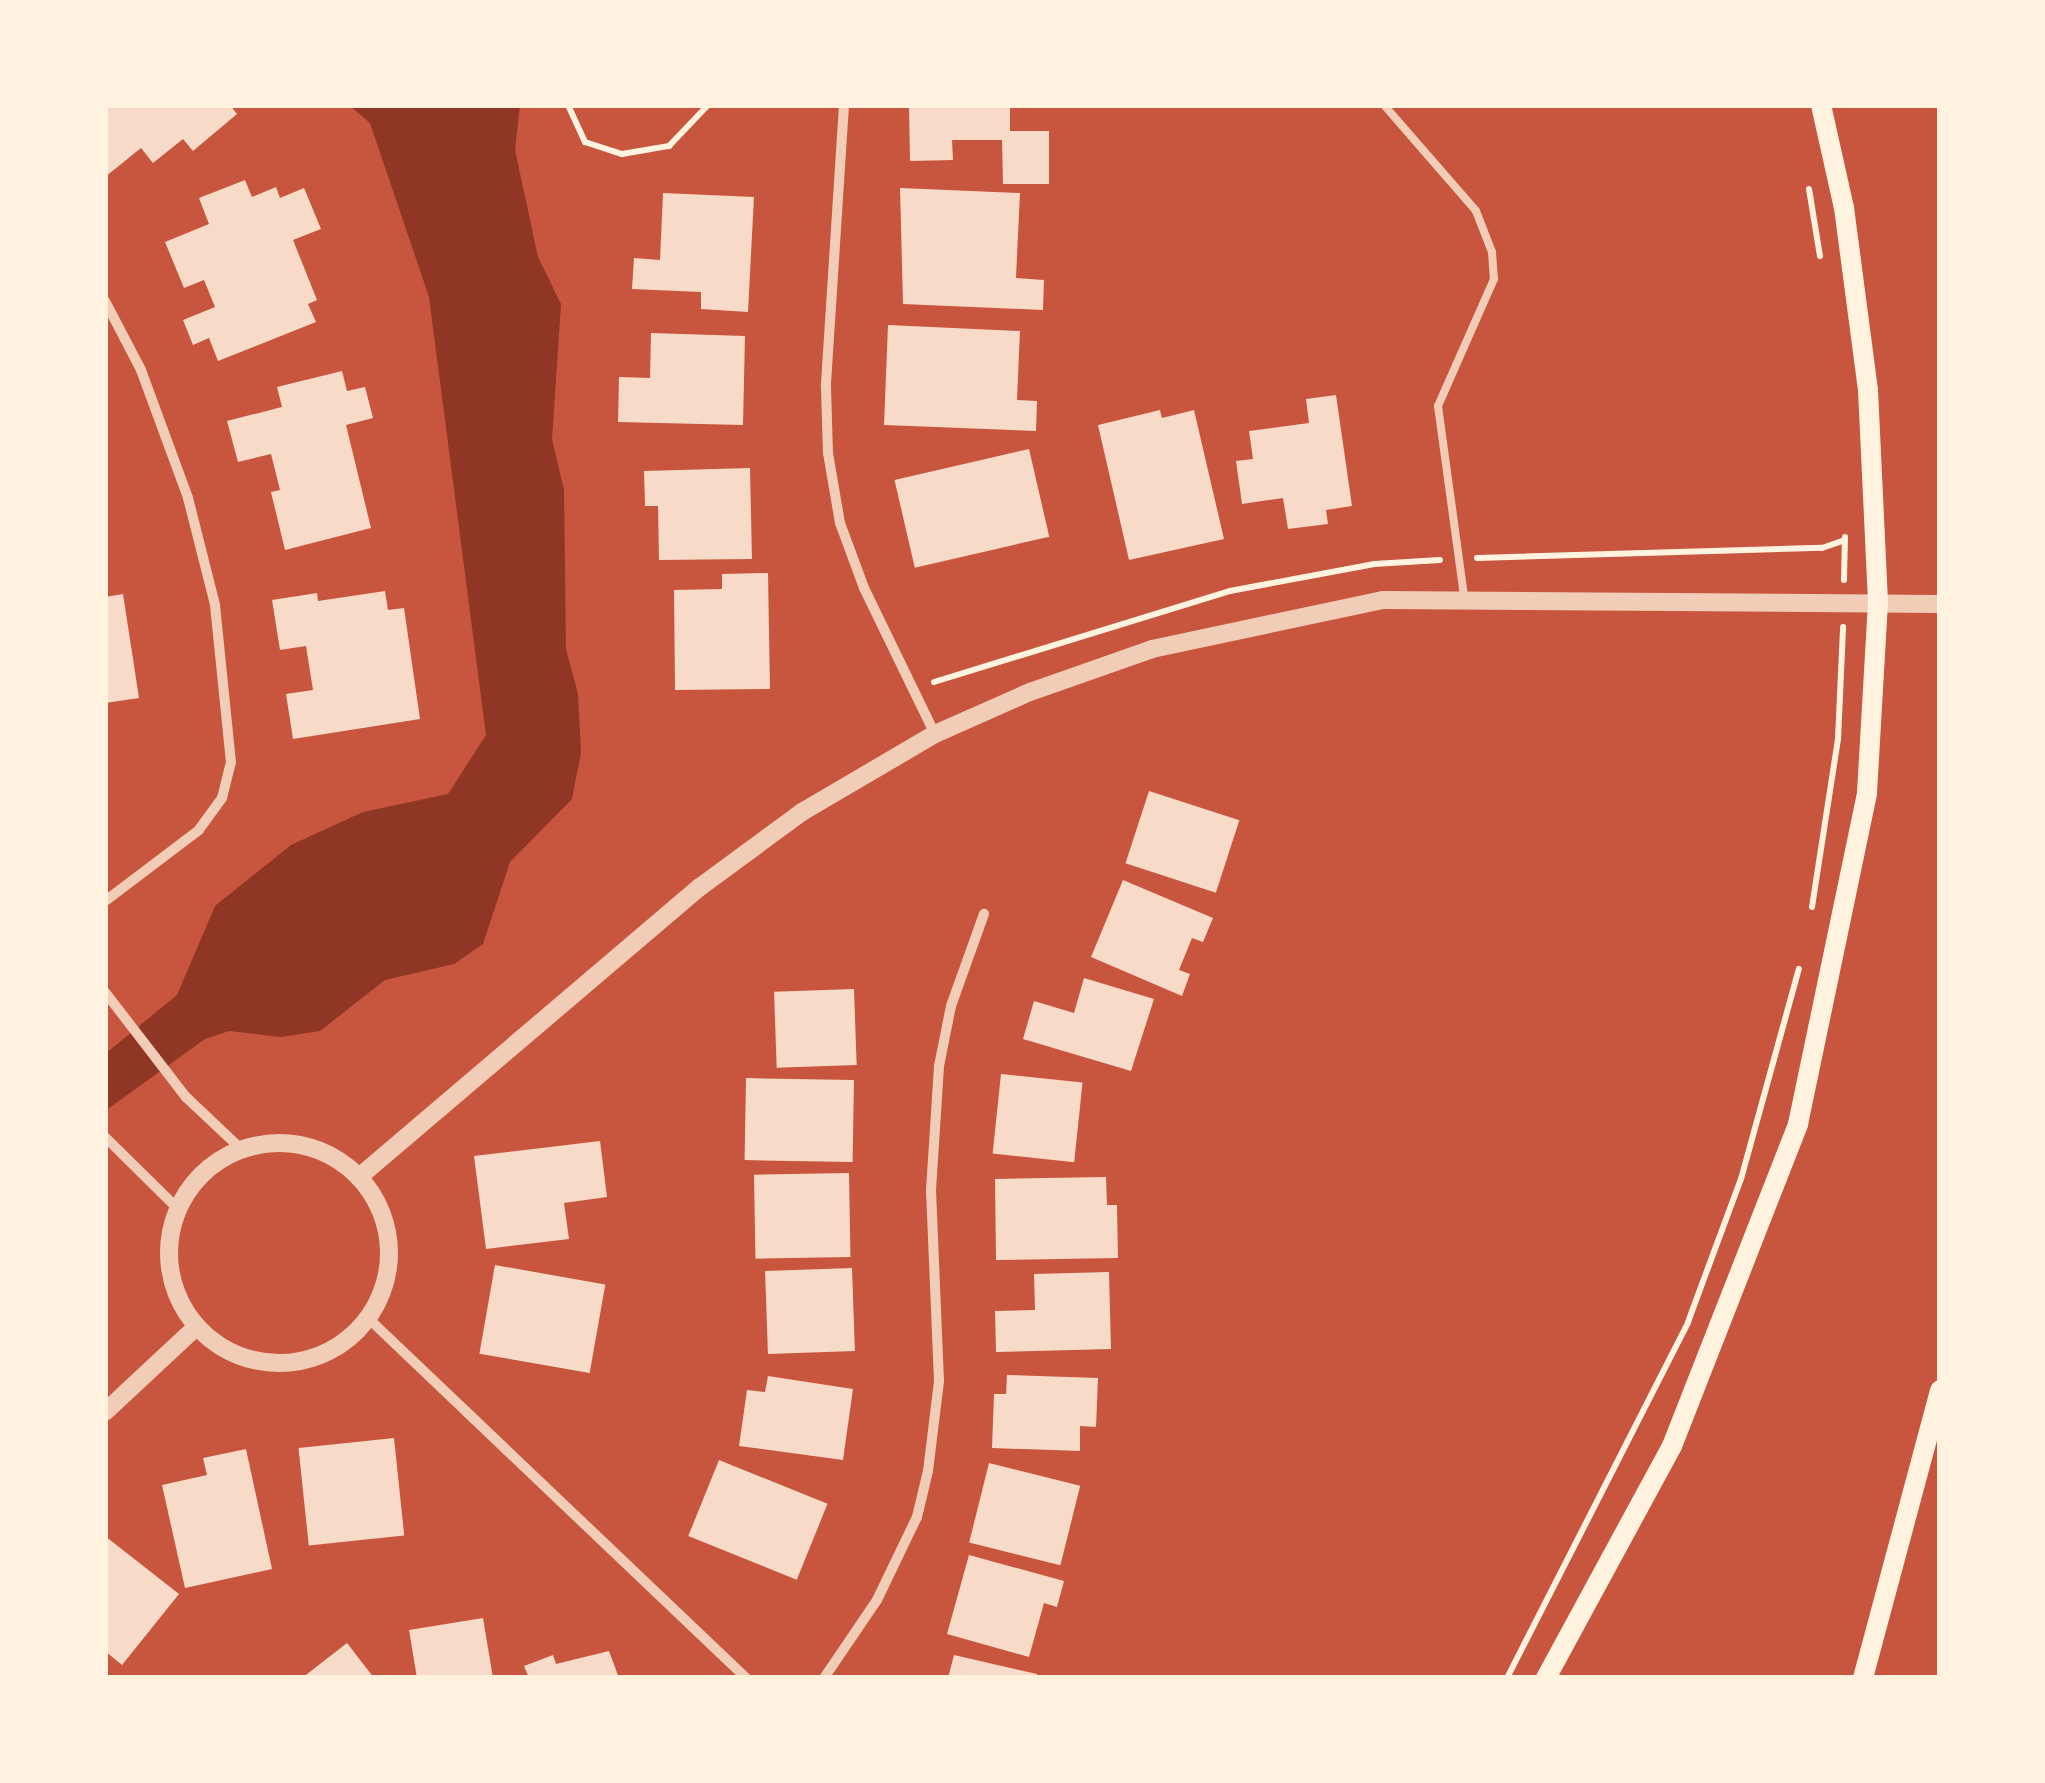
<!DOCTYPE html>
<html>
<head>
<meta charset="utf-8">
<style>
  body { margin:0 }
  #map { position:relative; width:2045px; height:1783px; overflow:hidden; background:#c8553d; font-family:"Archivo Narrow",sans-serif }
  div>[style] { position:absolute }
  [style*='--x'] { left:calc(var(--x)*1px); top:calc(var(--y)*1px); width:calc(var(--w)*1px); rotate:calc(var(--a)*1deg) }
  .water>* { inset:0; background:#8f3625 }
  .building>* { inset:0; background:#f7dbc8; transform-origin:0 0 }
  .path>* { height:6px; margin:-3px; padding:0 3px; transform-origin:3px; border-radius:3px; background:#fff3e0 }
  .service>* { height:8px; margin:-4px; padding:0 4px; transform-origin:4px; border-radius:4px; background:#f1ccb7 }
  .minor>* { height:10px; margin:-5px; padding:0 5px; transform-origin:5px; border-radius:5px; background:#f1ccb7 }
  .tertiary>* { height:18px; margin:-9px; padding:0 9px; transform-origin:9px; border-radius:9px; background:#f1ccb7 }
  .tertiary>.ring { margin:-9px; padding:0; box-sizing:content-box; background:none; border:18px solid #f1ccb7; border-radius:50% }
  .secondary>* { height:20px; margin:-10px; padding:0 10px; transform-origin:10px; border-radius:10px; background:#fff3e0 }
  span { translate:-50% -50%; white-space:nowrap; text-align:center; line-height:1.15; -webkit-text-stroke:8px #fff3e0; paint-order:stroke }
  .frame { position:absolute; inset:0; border:108px solid #fff3e0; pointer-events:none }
</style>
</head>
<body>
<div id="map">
  <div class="water">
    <div style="clip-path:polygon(349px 105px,520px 105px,515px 150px,538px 257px,561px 304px,552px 439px,564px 490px,566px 649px,578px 694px,581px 753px,572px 799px,510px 862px,483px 944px,454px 964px,385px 980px,320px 1031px,281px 1037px,229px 1031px,205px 1039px,105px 1111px,105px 1054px,177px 995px,215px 906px,291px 845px,363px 812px,448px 794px,486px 735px,429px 297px,370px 123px)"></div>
  </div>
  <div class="building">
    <div style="clip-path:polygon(105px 105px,230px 105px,237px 114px,193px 151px,183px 139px,153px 163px,141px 148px,105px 177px)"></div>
    <div style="clip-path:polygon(909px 105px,1010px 105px,1010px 131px,1049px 131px,1049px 184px,1003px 184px,1002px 140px,952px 140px,953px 160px,910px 161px)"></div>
    <div style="clip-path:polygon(245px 180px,252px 197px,276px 187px,280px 198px,304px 188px,321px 229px,293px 240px,317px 300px,308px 304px,316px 322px,218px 361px,209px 338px,193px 345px,183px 320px,215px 307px,204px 280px,184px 288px,165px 242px,209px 224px,199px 198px)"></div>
    <div style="clip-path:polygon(900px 188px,1020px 193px,1016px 278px,1044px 280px,1043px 310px,903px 304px)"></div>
    <div style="clip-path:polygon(663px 193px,754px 197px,748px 312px,701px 309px,701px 292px,632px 289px,634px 258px,660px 260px)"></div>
    <div style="clip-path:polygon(888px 325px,1020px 331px,1017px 400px,1037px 401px,1036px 431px,884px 425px)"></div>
    <div style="clip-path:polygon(651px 333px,745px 336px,743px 425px,618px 422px,619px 377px,650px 378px)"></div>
    <div style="clip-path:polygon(342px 371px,347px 391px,365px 387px,373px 418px,346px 425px,371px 528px,285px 550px,271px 492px,280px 490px,271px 454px,238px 462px,227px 421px,282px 407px,277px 387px)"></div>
    <div style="clip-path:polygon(1336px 395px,1352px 506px,1326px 510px,1328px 524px,1288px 529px,1283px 498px,1242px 504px,1236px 461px,1253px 459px,1249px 431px,1309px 423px,1306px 399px)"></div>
    <div style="clip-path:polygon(1160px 410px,1162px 418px,1194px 410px,1224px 539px,1129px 560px,1098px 425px)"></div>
    <div style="left:1029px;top:449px;width:90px;height:138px;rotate:77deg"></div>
    <div style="clip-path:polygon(750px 468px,752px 559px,659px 560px,658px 506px,645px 506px,644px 471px)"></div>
    <div style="clip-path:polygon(768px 573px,770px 689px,675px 690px,674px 590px,722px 589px,722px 574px)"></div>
    <div style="clip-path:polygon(385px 591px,388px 610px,404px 608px,420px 719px,293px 739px,286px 694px,313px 690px,306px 646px,280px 650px,272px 600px,317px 593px,318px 601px)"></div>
    <div style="clip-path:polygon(123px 594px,139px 698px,105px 703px,105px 597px)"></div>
    <div style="left:1149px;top:791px;width:95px;height:76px;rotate:18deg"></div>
    <div style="clip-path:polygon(1123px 880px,1213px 918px,1203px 942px,1192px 938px,1179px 970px,1190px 974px,1182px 996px,1091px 957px)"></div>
    <div style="clip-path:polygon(1084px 978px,1154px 999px,1131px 1071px,1023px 1039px,1034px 1001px,1074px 1013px)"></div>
    <div style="left:854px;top:989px;width:76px;height:80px;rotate:88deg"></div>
    <div style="left:1001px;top:1074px;width:82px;height:80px;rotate:6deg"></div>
    <div style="left:854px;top:1080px;width:82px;height:108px;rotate:91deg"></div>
    <div style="clip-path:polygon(600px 1141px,607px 1197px,564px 1203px,569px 1239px,486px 1249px,474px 1156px)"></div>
    <div style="left:849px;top:1173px;width:84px;height:95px;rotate:89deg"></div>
    <div style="clip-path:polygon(1106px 1177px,1107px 1205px,1117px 1205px,1118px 1258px,996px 1260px,995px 1179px)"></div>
    <div style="left:495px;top:1265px;width:112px;height:90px;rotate:10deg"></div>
    <div style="left:852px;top:1268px;width:83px;height:87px;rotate:88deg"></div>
    <div style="clip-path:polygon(1109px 1272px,1111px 1349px,996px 1352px,995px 1311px,1035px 1310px,1034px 1274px)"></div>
    <div style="clip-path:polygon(1007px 1375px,1098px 1378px,1096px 1427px,1080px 1426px,1080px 1451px,992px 1448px,994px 1394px,1006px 1394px)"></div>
    <div style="clip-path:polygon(768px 1376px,853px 1389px,843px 1460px,739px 1446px,747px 1390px,765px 1392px)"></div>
    <div style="left:394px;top:1438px;width:98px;height:96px;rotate:84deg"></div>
    <div style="clip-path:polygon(246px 1449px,272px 1569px,185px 1588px,162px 1485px,207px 1475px,203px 1458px)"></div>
    <div style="left:719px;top:1460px;width:117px;height:82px;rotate:22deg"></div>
    <div style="left:989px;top:1463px;width:94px;height:82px;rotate:14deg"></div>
    <div style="clip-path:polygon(105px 1536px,179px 1594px,122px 1665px,105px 1651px)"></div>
    <div style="clip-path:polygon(969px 1555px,1064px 1581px,1057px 1607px,1044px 1603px,1029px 1657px,947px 1634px)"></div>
    <div style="clip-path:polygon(483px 1618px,493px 1678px,417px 1678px,409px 1630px)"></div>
    <div style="clip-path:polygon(347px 1643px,374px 1678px,302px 1678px)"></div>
    <div style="clip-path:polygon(609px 1651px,619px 1678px,529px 1678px,524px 1666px,553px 1655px,556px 1664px)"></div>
    <div style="clip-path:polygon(954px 1655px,1037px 1674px,1036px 1678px,948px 1678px)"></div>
  </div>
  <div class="path">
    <div style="--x:568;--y:105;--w:41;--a:65.3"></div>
    <div style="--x:585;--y:142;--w:39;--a:18"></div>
    <div style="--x:622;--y:154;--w:48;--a:-9.7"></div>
    <div style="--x:669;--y:146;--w:57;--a:-46.4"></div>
    <div style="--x:1809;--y:189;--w:68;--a:80.7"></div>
    <div style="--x:1477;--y:558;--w:345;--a:-1.7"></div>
    <div style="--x:1822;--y:548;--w:24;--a:-19"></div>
    <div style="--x:1844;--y:580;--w:43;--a:-88.7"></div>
    <div style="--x:934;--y:682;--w:310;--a:-17.1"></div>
    <div style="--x:1230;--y:591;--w:147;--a:-10.6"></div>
    <div style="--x:1374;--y:564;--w:66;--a:-3.5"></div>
    <div style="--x:1812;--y:907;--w:170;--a:-81.2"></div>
    <div style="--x:1838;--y:739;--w:112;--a:-87.4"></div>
    <div style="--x:1507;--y:1678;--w:399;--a:-63"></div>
    <div style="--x:1688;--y:1322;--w:153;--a:-69.7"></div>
    <div style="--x:1741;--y:1179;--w:218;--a:-74.6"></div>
  </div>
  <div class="service">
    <div style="--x:1384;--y:105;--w:140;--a:49"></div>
    <div style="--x:1476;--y:211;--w:44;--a:68.7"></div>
    <div style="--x:1492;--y:252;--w:27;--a:86"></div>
    <div style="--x:1494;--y:279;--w:139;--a:113.8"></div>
    <div style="--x:1438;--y:406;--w:192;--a:82.2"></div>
  </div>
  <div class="minor">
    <div style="--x:844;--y:105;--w:283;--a:93.7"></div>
    <div style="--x:826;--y:387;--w:66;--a:88.3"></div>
    <div style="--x:828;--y:453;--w:71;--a:80.3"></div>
    <div style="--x:840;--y:523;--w:69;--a:69.7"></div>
    <div style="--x:864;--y:588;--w:162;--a:64.1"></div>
    <div style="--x:105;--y:301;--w:78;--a:62.4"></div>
    <div style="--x:141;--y:370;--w:136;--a:69.8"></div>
    <div style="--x:188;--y:498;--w:110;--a:75.8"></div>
    <div style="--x:215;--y:605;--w:158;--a:84.2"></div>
    <div style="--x:231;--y:762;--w:37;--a:104"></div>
    <div style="--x:222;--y:798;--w:39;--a:126"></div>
    <div style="--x:199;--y:830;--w:118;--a:142.9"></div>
    <div style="--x:105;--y:992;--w:133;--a:52.4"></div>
    <div style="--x:186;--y:1097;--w:76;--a:43.4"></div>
    <div style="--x:105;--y:1137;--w:101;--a:44.6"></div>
    <div style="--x:368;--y:1318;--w:522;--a:43.6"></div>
    <div style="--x:824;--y:1678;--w:94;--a:-55.8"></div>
    <div style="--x:877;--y:1600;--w:92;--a:-64.3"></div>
    <div style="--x:917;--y:1517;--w:47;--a:-76.6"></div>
    <div style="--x:928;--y:1471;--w:91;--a:-83"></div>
    <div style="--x:939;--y:1381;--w:191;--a:-92.4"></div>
    <div style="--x:931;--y:1190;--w:124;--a:-86.3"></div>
    <div style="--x:939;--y:1066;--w:61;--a:-78.7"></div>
    <div style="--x:951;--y:1006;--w:98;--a:-70.3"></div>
  </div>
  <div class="tertiary">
    <div class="ring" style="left:169px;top:1143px;width:202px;height:202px"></div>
    <div style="--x:359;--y:1177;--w:448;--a:-40.4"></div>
    <div style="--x:700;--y:887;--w:127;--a:-36.3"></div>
    <div style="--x:802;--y:812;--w:154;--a:-30.4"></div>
    <div style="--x:935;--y:734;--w:104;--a:-23.9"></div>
    <div style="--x:1030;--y:692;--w:129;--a:-19.4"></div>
    <div style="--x:1152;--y:649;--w:236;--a:-12"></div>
    <div style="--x:1383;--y:600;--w:557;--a:0.41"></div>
    <div style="--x:105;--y:1412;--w:125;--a:-43"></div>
  </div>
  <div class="secondary">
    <div style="--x:1546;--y:1678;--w:264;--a:-61.5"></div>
    <div style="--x:1672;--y:1446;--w:346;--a:-68.6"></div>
    <div style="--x:1798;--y:1124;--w:338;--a:-78.2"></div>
    <div style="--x:1867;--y:793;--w:191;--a:-86.7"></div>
    <div style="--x:1878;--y:602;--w:212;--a:-92.7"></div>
    <div style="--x:1868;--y:390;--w:184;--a:-97.5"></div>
    <div style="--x:1844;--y:208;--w:106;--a:-102.6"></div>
    <div style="--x:1863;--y:1678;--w:298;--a:-75"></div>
  </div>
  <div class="frame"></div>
</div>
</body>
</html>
